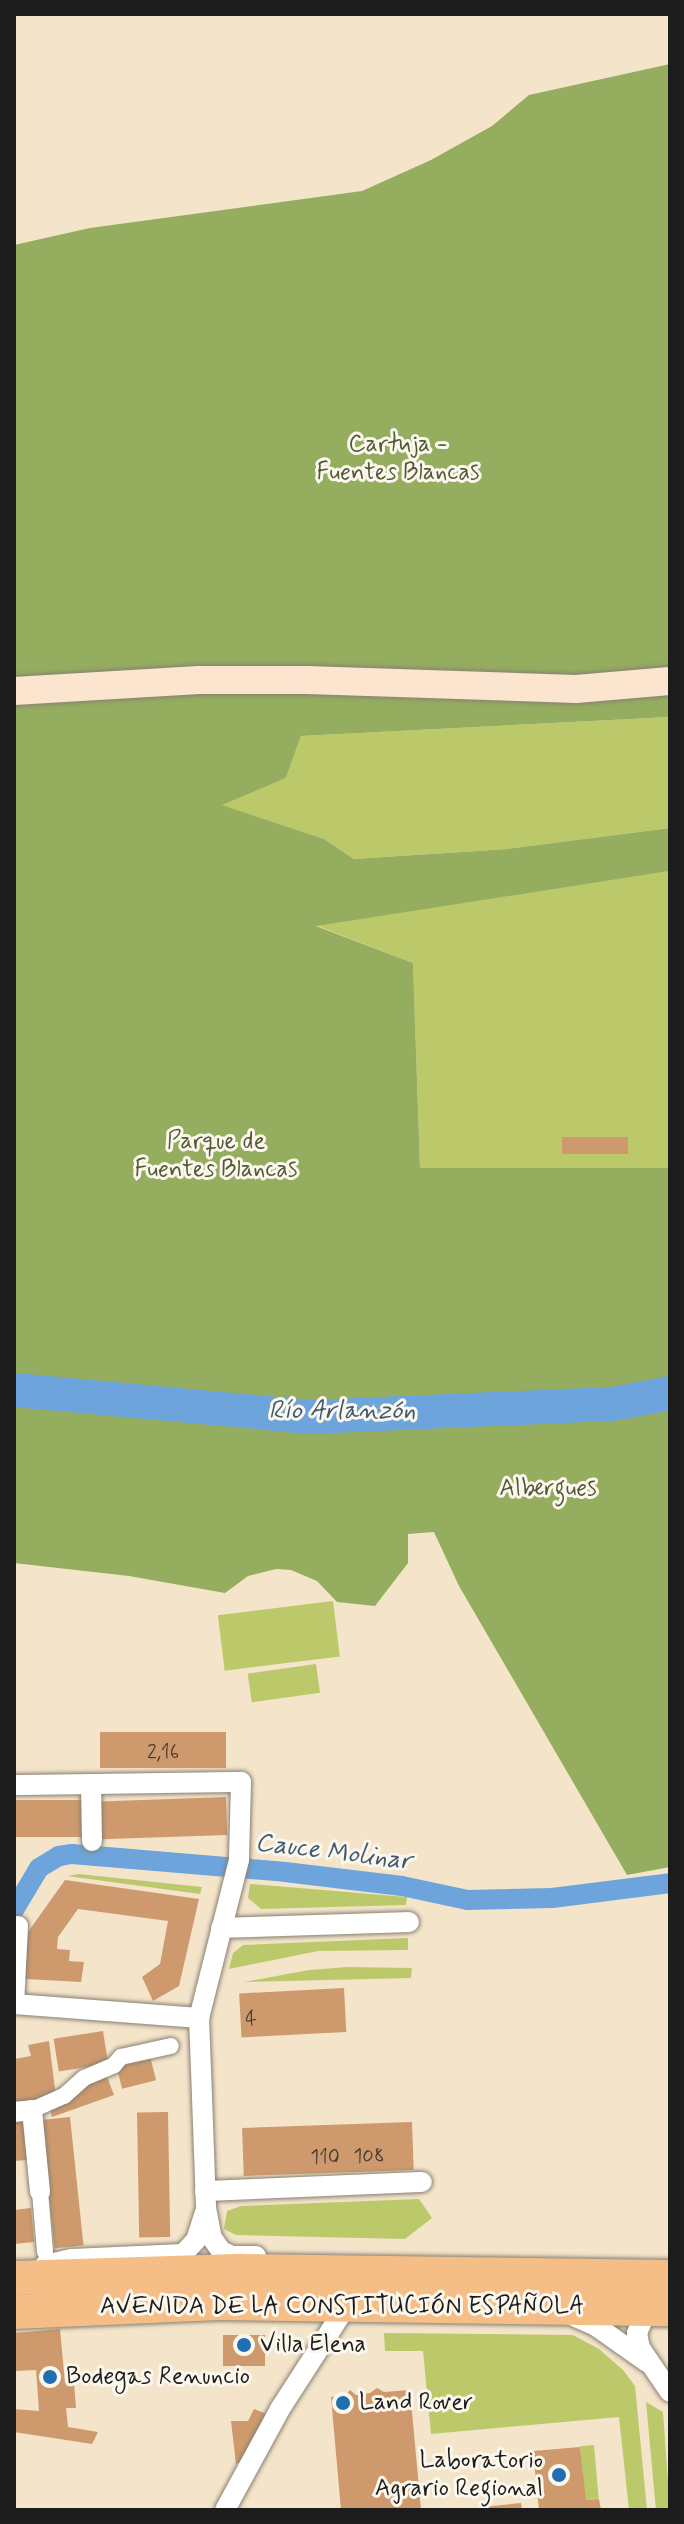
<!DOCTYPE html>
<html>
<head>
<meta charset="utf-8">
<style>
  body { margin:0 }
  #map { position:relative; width:684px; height:2524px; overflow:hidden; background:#f4e4ca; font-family:Mynerve,sans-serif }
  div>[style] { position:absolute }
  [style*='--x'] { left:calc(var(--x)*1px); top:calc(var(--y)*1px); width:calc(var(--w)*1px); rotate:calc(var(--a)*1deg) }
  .green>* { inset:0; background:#bcc96b; transform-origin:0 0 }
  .forest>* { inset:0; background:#95ad5f }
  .canal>* { height:20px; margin:-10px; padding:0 10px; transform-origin:10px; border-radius:10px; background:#6ca4db }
  .river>* { height:34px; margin:-17px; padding:0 17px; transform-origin:17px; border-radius:17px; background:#6ca4db }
  .building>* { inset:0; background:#ce9a6d; transform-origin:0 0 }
  .roads { filter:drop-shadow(0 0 2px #888073) drop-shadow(0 0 2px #888073) }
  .pedestrian>* { height:16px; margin:-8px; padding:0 8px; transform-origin:8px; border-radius:8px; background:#fff }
  .minor>* { height:20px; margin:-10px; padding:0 10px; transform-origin:10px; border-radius:10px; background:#fff }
  .secondary>* { height:28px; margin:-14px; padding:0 14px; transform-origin:14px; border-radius:14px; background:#fbe5cf }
  .trunk>* { height:34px; margin:-17px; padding:0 17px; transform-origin:17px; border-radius:17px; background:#f6be87 }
  .dots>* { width:22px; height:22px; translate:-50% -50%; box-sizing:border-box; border:4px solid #fbf7ec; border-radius:50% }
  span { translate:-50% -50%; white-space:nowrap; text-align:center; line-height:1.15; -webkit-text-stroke:6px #fbf7ec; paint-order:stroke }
  .number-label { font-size:20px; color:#483c30 }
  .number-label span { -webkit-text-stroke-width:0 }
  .park-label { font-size:24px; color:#545938 }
  .street-label { font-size:24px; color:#1c1c1c }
  .poi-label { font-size:24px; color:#1c1c1c }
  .left { translate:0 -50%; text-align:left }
  .right { translate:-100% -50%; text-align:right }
  .water-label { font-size:26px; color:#405972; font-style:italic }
  .frame { position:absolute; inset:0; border:16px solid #1c1c1c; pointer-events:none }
</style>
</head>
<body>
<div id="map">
  <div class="green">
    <div style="clip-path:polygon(670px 717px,670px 828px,507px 849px,354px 859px,324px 839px,221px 805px,286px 778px,301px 736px)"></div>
    <div style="clip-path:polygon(670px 871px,670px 1168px,420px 1168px,413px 963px,315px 925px)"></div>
    <div style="left:333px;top:1601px;width:56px;height:116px;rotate:83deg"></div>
    <div style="left:316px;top:1664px;width:29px;height:69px;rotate:82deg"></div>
    <div style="clip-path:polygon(79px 1874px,202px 1887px,200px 1894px,67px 1876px)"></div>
    <div style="clip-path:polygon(250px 1884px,407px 1897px,406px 1905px,261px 1909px,248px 1898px)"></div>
    <div style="clip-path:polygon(408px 1938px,408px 1950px,318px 1951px,229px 1969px,233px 1953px,243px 1945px)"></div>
    <div style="clip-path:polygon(348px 1967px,412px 1968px,411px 1978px,244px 1982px,309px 1970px)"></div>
    <div style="clip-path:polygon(419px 2199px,432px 2218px,405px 2239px,236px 2235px,224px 2229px,227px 2211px,241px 2206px)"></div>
    <div style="clip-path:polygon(384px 2333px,573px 2335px,599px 2349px,623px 2370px,635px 2386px,647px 2510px,629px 2510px,619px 2417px,431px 2434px,423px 2351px,385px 2351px)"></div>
    <div style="clip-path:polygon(646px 2402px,663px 2412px,670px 2510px,656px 2510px)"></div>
    <div style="left:594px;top:2445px;width:54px;height:14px;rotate:85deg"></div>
  </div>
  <div class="forest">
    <div style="clip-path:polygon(670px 64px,670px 717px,301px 736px,286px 778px,222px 805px,324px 839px,354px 859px,507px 849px,670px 828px,670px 871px,316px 926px,413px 963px,420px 1168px,670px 1168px,670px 1867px,627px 1875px,459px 1586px,434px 1532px,408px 1534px,408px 1563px,375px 1606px,337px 1602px,317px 1581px,291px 1570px,276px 1569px,248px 1576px,225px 1593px,129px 1576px,14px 1563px,14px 245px,90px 228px,362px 191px,431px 160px,492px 126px,529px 95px)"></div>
  </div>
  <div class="canal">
    <div style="--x:14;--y:1910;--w:49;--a:-59.2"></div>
    <div style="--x:39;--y:1868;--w:23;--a:-31"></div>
    <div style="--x:59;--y:1856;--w:13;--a:-9"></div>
    <div style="--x:72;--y:1854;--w:214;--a:4.8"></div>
    <div style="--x:285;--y:1872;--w:118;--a:6.8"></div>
    <div style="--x:402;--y:1886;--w:67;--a:12"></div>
    <div style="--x:468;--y:1900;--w:84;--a:-1.4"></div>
    <div style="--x:552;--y:1898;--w:119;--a:-7.2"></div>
  </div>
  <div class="river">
    <div style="--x:14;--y:1390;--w:298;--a:5.2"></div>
    <div style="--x:311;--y:1417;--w:302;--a:-2.5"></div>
    <div style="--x:613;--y:1404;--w:58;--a:-10.9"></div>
  </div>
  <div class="building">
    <div style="left:628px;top:1137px;width:17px;height:66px;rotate:90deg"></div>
    <div style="left:100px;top:1732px;width:126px;height:36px"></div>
    <div style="left:226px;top:1797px;width:38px;height:126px;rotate:88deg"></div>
    <div style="left:14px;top:1800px;width:69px;height:37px"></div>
    <div style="clip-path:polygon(65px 1880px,199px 1899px,179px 1986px,153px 2001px,142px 1977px,160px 1964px,168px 1921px,78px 1909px,58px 1937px,57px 1949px,70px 1950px,69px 1961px,84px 1962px,81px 1982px,25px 1979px,28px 1932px)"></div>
    <div style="left:344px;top:1988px;width:44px;height:105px;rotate:87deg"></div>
    <div style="left:103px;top:2031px;width:33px;height:50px;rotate:81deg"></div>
    <div style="clip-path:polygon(49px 2041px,56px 2097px,14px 2103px,14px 2059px,31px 2056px,28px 2045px)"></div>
    <div style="left:150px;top:2056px;width:25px;height:35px;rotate:76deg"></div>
    <div style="clip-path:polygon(106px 2074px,114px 2095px,52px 2117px,49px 2105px)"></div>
    <div style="left:168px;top:2112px;width:125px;height:31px;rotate:89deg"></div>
    <div style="left:70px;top:2117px;width:129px;height:29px;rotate:84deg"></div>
    <div style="clip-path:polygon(14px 2121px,26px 2121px,28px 2160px,14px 2161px)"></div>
    <div style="left:412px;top:2122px;width:48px;height:170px;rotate:88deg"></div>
    <div style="clip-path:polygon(31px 2208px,34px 2242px,14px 2244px,14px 2210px)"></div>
    <div style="clip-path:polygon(60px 2329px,65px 2383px,74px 2382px,76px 2408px,66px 2408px,68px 2427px,98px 2432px,92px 2444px,14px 2432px,14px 2409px,39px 2411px,36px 2370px,14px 2371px,14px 2333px)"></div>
    <div style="left:223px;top:2335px;width:42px;height:31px"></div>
    <div style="clip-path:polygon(377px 2388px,384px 2392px,410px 2390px,421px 2510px,341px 2510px,331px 2397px,345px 2396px,350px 2390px,356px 2395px,370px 2393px)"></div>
    <div style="clip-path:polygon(254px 2409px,267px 2414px,246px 2457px,236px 2464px,231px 2421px,248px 2421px)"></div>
    <div style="clip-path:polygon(580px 2447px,586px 2500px,599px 2499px,601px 2510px,539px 2510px,533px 2451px)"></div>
    <div style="clip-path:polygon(521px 2503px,522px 2510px,484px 2510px,483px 2507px)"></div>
  </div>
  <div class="roads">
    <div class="pedestrian">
      <div style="--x:32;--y:2110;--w:35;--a:-24"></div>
      <div style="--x:64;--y:2096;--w:27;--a:-42"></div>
      <div style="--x:84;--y:2078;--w:33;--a:-23"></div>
      <div style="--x:114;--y:2065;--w:11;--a:-49"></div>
      <div style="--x:121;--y:2057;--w:51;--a:-12.4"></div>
      <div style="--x:40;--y:2192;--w:60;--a:85.2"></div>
    </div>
    <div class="minor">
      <div style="--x:91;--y:1784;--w:57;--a:89"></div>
      <div style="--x:14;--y:1785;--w:227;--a:-0.8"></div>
      <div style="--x:241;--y:1782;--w:78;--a:91.5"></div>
      <div style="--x:239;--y:1860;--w:163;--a:104.2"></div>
      <div style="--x:199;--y:2018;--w:79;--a:87.8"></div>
      <div style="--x:202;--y:2097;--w:111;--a:87.9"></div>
      <div style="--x:206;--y:2208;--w:31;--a:79"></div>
      <div style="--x:212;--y:2238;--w:16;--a:55"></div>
      <div style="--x:221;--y:2251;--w:12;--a:24"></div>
      <div style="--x:232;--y:2256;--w:24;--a:0"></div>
      <div style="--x:18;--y:1926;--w:78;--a:92.9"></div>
      <div style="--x:14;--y:2004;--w:186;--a:4.3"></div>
      <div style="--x:221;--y:1928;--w:188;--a:-1.8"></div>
      <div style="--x:14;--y:2112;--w:18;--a:-6"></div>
      <div style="--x:32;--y:2110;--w:82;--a:84.4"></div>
      <div style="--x:205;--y:2191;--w:217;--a:-2.4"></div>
      <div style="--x:45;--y:2265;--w:28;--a:-13"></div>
      <div style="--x:72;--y:2259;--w:111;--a:-2.6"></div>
      <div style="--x:183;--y:2254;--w:19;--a:-47"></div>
      <div style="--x:196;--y:2240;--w:29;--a:-72"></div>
      <div style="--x:656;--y:2306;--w:12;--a:149"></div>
      <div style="--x:646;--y:2312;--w:23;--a:113"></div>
      <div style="--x:637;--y:2333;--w:15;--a:79"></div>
      <div style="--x:640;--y:2348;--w:53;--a:55.7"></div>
      <div style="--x:569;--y:2314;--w:30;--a:24"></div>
      <div style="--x:596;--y:2326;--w:62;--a:35.2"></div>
      <div style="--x:225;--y:2510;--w:115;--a:-61.4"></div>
      <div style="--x:280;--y:2409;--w:124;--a:-57.2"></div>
    </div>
    <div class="secondary">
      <div style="--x:14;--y:691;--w:185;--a:-3.4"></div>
      <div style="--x:199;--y:680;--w:108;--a:0"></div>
      <div style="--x:307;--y:680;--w:269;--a:1.9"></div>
      <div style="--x:576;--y:689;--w:94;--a:-4.9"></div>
    </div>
    <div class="trunk">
      <div style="--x:14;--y:2278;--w:229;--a:-1.8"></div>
      <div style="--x:243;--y:2271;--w:427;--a:0.8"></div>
      <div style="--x:14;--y:2312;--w:205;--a:-2.5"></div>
      <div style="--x:219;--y:2303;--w:451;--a:0.8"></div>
    </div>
  </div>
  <div class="dots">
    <div style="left:244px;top:2345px;background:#1f6fb2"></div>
    <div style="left:50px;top:2377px;background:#1f6fb2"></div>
    <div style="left:343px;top:2403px;background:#1f6fb2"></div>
    <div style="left:559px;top:2475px;background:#1f6fb2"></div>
  </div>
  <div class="number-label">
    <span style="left:163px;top:1752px">2,16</span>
    <span style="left:251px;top:2019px">4</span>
    <span style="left:369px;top:2156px">108</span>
    <span style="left:325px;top:2157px">110</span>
  </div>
  <div class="park-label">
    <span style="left:398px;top:459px">Cartuja -<br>Fuentes Blancas</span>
    <span style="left:216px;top:1156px">Parque de<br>Fuentes Blancas</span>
    <span style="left:548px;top:1489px">Albergues</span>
  </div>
  <div class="street-label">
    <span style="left:342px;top:2307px">AVENIDA DE LA CONSTITUCIÓN ESPAÑOLA</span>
  </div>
  <div class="poi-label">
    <span class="left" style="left:260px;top:2345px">Villa Elena</span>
    <span class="left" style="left:66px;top:2377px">Bodegas Renuncio</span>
    <span class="left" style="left:359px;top:2403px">Land Rover</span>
    <span class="right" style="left:543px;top:2475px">Laboratorio<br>Agrario Regional</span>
  </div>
  <div class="water-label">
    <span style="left:342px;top:1412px">Río Arlanzón</span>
    <span style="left:333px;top:1853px;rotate:7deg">Cauce Molinar</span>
  </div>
  <div class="frame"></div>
</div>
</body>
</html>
